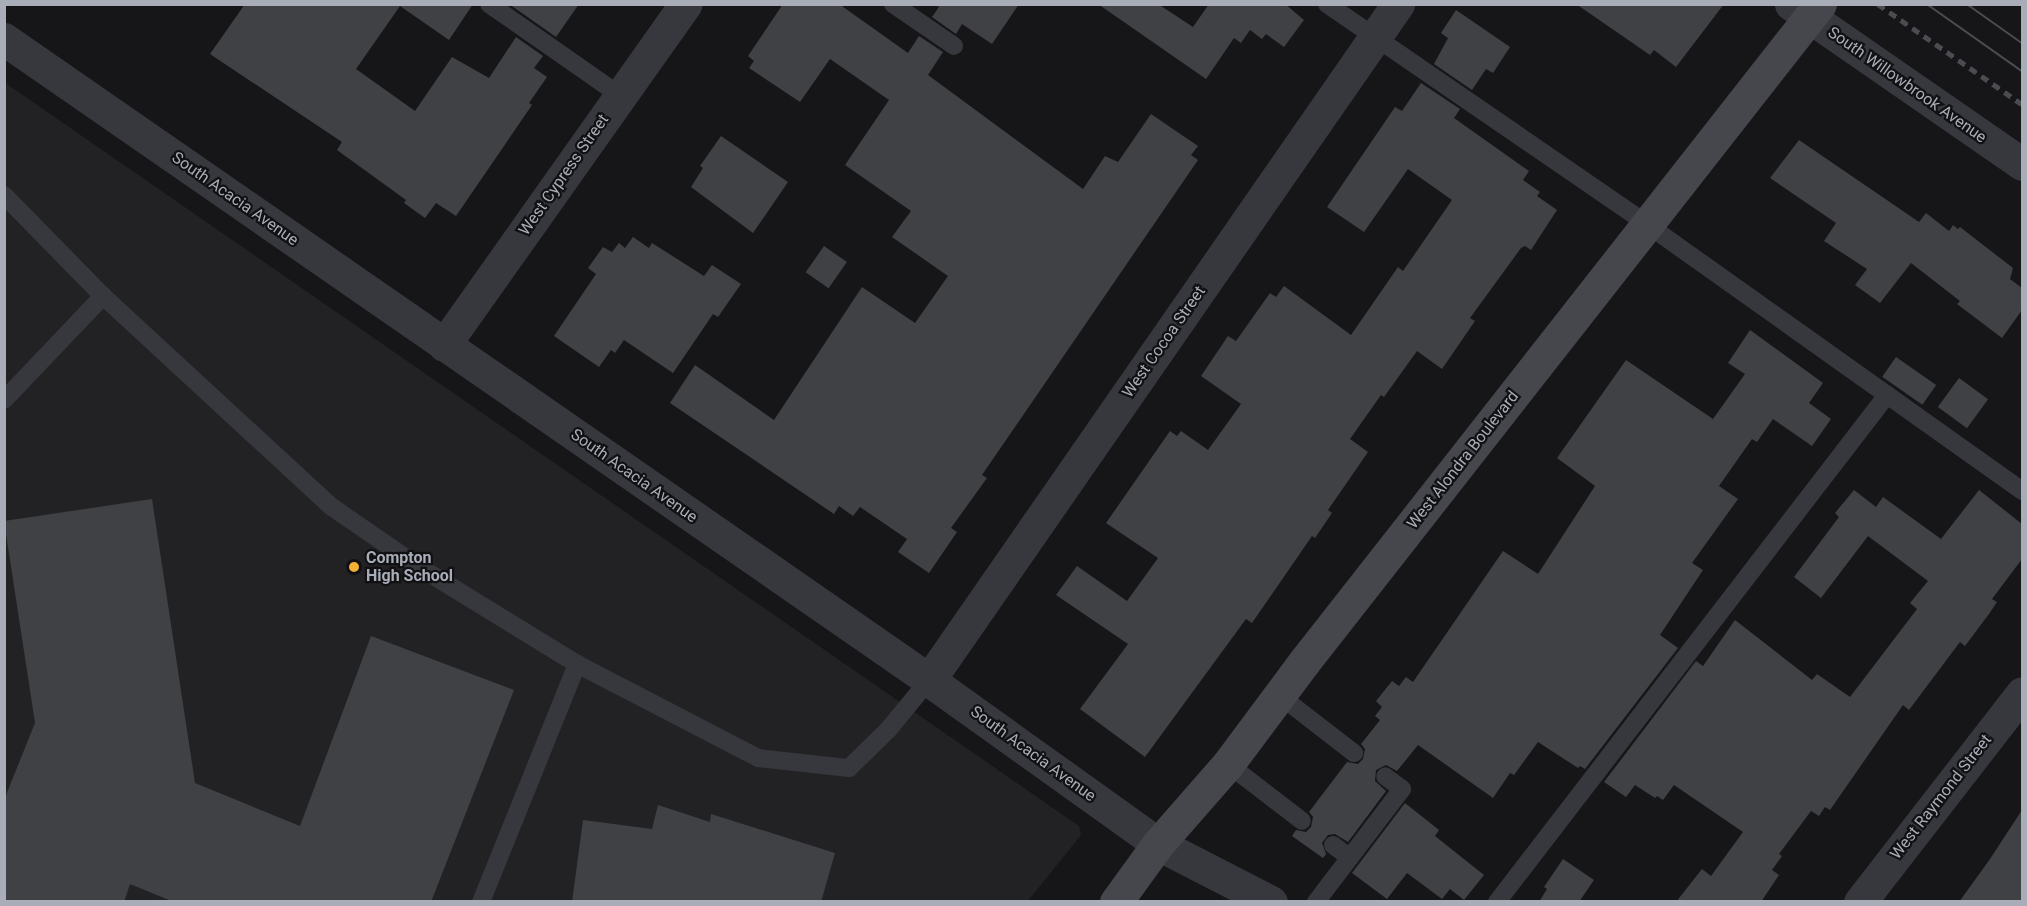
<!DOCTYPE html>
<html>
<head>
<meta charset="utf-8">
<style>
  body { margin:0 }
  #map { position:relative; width:2027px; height:906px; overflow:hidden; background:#161618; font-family:Roboto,sans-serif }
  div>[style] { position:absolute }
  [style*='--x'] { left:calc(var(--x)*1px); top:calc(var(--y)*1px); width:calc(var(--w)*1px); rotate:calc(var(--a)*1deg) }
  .built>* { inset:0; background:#222225 }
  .building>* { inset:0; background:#404145; transform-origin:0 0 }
  .service>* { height:18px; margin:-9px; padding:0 9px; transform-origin:9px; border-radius:9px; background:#37383d }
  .minor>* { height:33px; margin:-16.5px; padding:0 16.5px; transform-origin:16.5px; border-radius:16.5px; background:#37383d }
  .tertiary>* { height:33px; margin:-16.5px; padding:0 16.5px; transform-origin:16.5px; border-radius:16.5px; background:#37383d }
  .secondary>* { height:33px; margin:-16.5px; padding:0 16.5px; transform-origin:16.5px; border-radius:16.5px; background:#45474d }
  .tram>* { height:1.5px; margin:-0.75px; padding:0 0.75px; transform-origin:0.75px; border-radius:0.75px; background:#4a4c52 }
  .rail>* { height:4.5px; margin-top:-2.25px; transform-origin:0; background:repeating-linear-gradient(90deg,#4a4c52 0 8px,transparent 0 14px) }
  .dots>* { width:16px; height:16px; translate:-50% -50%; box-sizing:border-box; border:3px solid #111113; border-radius:50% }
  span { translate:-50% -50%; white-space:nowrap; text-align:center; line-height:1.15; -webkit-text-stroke:4.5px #111113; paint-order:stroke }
  .street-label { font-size:16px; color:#a8adb8 }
  .poi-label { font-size:16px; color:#a8adb8; font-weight:700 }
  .left { translate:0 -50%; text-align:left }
  .frame { position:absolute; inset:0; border:6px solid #a8adb8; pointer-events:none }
</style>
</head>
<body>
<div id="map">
  <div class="built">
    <div style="clip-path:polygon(4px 82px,1079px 826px,1081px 835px,1028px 901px,5px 901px)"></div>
  </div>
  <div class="building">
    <div style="clip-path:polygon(245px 4px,473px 4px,449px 40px,400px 6px,356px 69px,415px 111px,452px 57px,489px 78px,516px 37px,543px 56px,534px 68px,547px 77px,529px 103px,532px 105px,456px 216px,436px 203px,425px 218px,404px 203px,406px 200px,337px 150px,342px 142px,210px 54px)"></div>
    <div style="clip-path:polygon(509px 4px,579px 4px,556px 37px)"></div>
    <div style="clip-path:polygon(783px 4px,839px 4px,908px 53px,919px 36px,943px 52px,928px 75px,1083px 189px,1105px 156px,1118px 162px,1151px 114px,1198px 146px,1191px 155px,1198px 160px,982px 475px,987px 478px,951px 528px,957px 532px,929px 573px,898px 552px,907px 539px,860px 507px,853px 516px,839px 506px,834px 514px,670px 403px,695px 365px,774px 420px,862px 287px,915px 323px,948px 276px,892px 237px,911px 211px,845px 165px,889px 100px,830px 59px,800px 102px,749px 68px,754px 61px,748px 56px)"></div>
    <div style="clip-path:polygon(934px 4px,1019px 4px,992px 44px,962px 24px,956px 34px,932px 17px,939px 7px)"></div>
    <div style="clip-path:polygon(1098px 4px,1158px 4px,1193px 27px,1209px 4px,1285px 4px,1304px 20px,1284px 47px,1266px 34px,1262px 39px,1250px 30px,1241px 43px,1234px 38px,1206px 79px)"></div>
    <div style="clip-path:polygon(1576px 4px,1724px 4px,1676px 67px,1654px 50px,1650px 55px)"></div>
    <div style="clip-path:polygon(1456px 10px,1510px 47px,1493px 73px,1486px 69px,1472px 90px,1434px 64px,1448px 38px,1441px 33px)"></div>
    <div style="clip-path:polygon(1421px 83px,1460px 109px,1454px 118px,1529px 171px,1523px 180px,1540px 192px,1537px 196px,1557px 210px,1531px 250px,1525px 246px,1521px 248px,1470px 318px,1475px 321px,1442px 369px,1417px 351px,1384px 397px,1381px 395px,1350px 439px,1368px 452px,1328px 510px,1332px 513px,1315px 538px,1312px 536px,1252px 623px,1246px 619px,1145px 757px,1080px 709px,1128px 644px,1056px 595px,1077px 566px,1127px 601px,1158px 558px,1106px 523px,1170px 431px,1177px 436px,1181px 431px,1208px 450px,1241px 404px,1201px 376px,1228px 336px,1236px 341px,1270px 293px,1276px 297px,1284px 286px,1351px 335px,1398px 267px,1403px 271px,1452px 200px,1408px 169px,1364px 232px,1327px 207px,1395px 107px,1402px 111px)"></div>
    <div style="clip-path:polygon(721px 136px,788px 182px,753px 233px,691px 187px,703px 168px,700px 166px)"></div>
    <div style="clip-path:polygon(1799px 140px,1919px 222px,1926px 213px,1949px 231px,1953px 225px,1958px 229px,1960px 227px,2013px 268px,2010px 279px,2022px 288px,2022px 310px,2002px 338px,1957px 304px,1960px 301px,1911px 263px,1880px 303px,1855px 285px,1867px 269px,1824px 241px,1836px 223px,1770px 178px)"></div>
    <div style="clip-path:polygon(633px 237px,649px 248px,652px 243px,704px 276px,712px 265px,741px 284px,718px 317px,713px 314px,673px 373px,624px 340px,615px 353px,611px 350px,599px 367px,554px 336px,596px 274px,588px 268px,603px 247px,612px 252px,619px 243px,625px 248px)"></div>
    <div style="left:824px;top:246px;width:28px;height:32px;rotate:35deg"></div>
    <div style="clip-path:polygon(1750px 330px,1823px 383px,1809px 403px,1831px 419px,1812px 446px,1773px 419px,1757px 442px,1752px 439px,1719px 486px,1738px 499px,1692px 563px,1703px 570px,1660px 635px,1678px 648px,1585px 769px,1580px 766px,1578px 768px,1538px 742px,1514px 775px,1510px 773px,1493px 798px,1418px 745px,1397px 771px,1386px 765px,1376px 770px,1375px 781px,1386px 791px,1348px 842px,1335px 834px,1328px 835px,1322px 843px,1326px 854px,1323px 858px,1292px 836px,1296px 830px,1306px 832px,1311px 827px,1313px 817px,1309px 812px,1347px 762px,1358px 764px,1363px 759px,1365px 749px,1361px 744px,1380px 720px,1375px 716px,1382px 707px,1376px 701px,1392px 681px,1399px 686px,1406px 677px,1413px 682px,1503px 551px,1538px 574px,1595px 486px,1557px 458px,1626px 360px,1713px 419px,1745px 374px,1728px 363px)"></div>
    <div style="left:1896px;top:357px;width:49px;height:24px;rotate:35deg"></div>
    <div style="left:1959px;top:378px;width:36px;height:36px;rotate:36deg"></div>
    <div style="clip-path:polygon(1854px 490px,1876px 507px,1883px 497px,1941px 539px,1979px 490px,2022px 524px,2022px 559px,1992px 599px,1997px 602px,1989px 614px,1965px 646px,1960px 642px,1909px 710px,1903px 705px,1830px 810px,1825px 807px,1819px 816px,1811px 811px,1779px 854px,1782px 856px,1772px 870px,1779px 875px,1761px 902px,1676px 902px,1702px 869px,1711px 876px,1743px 832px,1674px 785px,1663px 800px,1657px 796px,1655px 798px,1635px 785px,1626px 797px,1604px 782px,1696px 661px,1703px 666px,1735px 620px,1812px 680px,1817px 674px,1850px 697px,1917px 609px,1910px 603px,1928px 581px,1868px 536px,1821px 598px,1794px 577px,1839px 517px,1835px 513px)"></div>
    <div style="clip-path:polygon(152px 499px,195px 783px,300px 826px,371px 636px,514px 690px,431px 902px,174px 902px,130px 884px,124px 902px,4px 902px,4px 800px,35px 723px,4px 521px)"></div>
    <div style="clip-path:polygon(1405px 803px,1439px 830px,1435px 836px,1484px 875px,1464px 900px,1450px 889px,1442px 899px,1407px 873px,1387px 899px,1352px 873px)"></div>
    <div style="clip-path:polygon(658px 805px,710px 822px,711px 814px,835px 853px,821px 902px,572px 902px,583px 820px,652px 829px)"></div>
    <div style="clip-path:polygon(2022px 810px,2022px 902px,1959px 902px,1990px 859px)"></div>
    <div style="clip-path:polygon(1563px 859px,1594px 880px,1579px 902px,1539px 902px,1547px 889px,1544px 887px)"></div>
  </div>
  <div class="service">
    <div style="--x:489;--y:4;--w:161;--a:34.9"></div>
    <div style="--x:893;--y:4;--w:74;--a:34.5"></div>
    <div style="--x:1327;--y:4;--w:390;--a:34.5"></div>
    <div style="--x:1648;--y:225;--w:459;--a:35.4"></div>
    <div style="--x:4;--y:195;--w:141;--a:45.6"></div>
    <div style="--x:103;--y:296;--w:311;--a:42.7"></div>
    <div style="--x:332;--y:507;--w:102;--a:34.6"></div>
    <div style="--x:416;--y:565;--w:189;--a:31.6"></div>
    <div style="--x:577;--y:664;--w:204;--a:27.4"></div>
    <div style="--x:758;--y:758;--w:92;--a:6.3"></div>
    <div style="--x:849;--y:768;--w:54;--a:-44.3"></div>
    <div style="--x:888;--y:730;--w:65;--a:-50.6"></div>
    <div style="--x:4;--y:400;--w:144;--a:-46.4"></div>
    <div style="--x:1279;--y:695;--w:95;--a:37.7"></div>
    <div style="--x:1228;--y:764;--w:93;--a:37.6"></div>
    <div style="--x:1333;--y:845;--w:21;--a:37"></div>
    <div style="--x:481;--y:902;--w:257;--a:-68"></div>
    <div style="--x:1316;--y:902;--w:142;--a:-52.7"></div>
    <div style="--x:1402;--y:789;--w:21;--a:-143"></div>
    <div style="--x:1497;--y:902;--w:640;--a:-52.43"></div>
  </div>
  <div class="minor">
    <div style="--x:444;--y:345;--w:418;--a:-54.7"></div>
    <div style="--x:929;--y:680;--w:823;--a:-55.25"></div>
    <div style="--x:1158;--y:844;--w:127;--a:27.2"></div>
    <div style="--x:1860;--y:902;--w:264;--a:-52.2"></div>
  </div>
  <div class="tertiary">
    <div style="--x:1791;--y:4;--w:281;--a:34.7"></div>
    <div style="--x:4;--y:39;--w:1125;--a:34.72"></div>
    <div style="--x:929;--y:680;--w:282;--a:35.6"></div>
  </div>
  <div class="secondary">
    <div style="--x:1116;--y:902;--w:72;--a:-54.1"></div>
    <div style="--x:1158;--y:844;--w:106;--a:-48.8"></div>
    <div style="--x:1228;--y:764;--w:127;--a:-53.3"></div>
    <div style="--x:1304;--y:662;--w:836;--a:-51.9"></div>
  </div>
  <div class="tram">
    <div style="--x:1927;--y:4;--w:116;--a:35.2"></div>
    <div style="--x:1967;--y:4;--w:67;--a:35.3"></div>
  </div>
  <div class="rail">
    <div style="--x:1878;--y:4;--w:175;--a:34.8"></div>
  </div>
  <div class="dots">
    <div style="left:354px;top:567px;background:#f2b134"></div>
  </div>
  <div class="street-label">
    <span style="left:1907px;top:85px;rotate:35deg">South Willowbrook Avenue</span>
    <span style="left:564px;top:175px;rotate:-55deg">West Cypress Street</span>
    <span style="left:235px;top:199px;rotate:35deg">South Acacia Avenue</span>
    <span style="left:1164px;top:342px;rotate:-55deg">West Cocoa Street</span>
    <span style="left:1463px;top:460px;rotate:-52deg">West Alondra Boulevard</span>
    <span style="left:634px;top:476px;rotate:35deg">South Acacia Avenue</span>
    <span style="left:1033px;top:754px;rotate:36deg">South Acacia Avenue</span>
    <span style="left:1941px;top:797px;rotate:-52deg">West Raymond Street</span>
  </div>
  <div class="poi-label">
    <span class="left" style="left:366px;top:567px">Compton<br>High School</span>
  </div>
  <div class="frame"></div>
</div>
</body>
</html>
